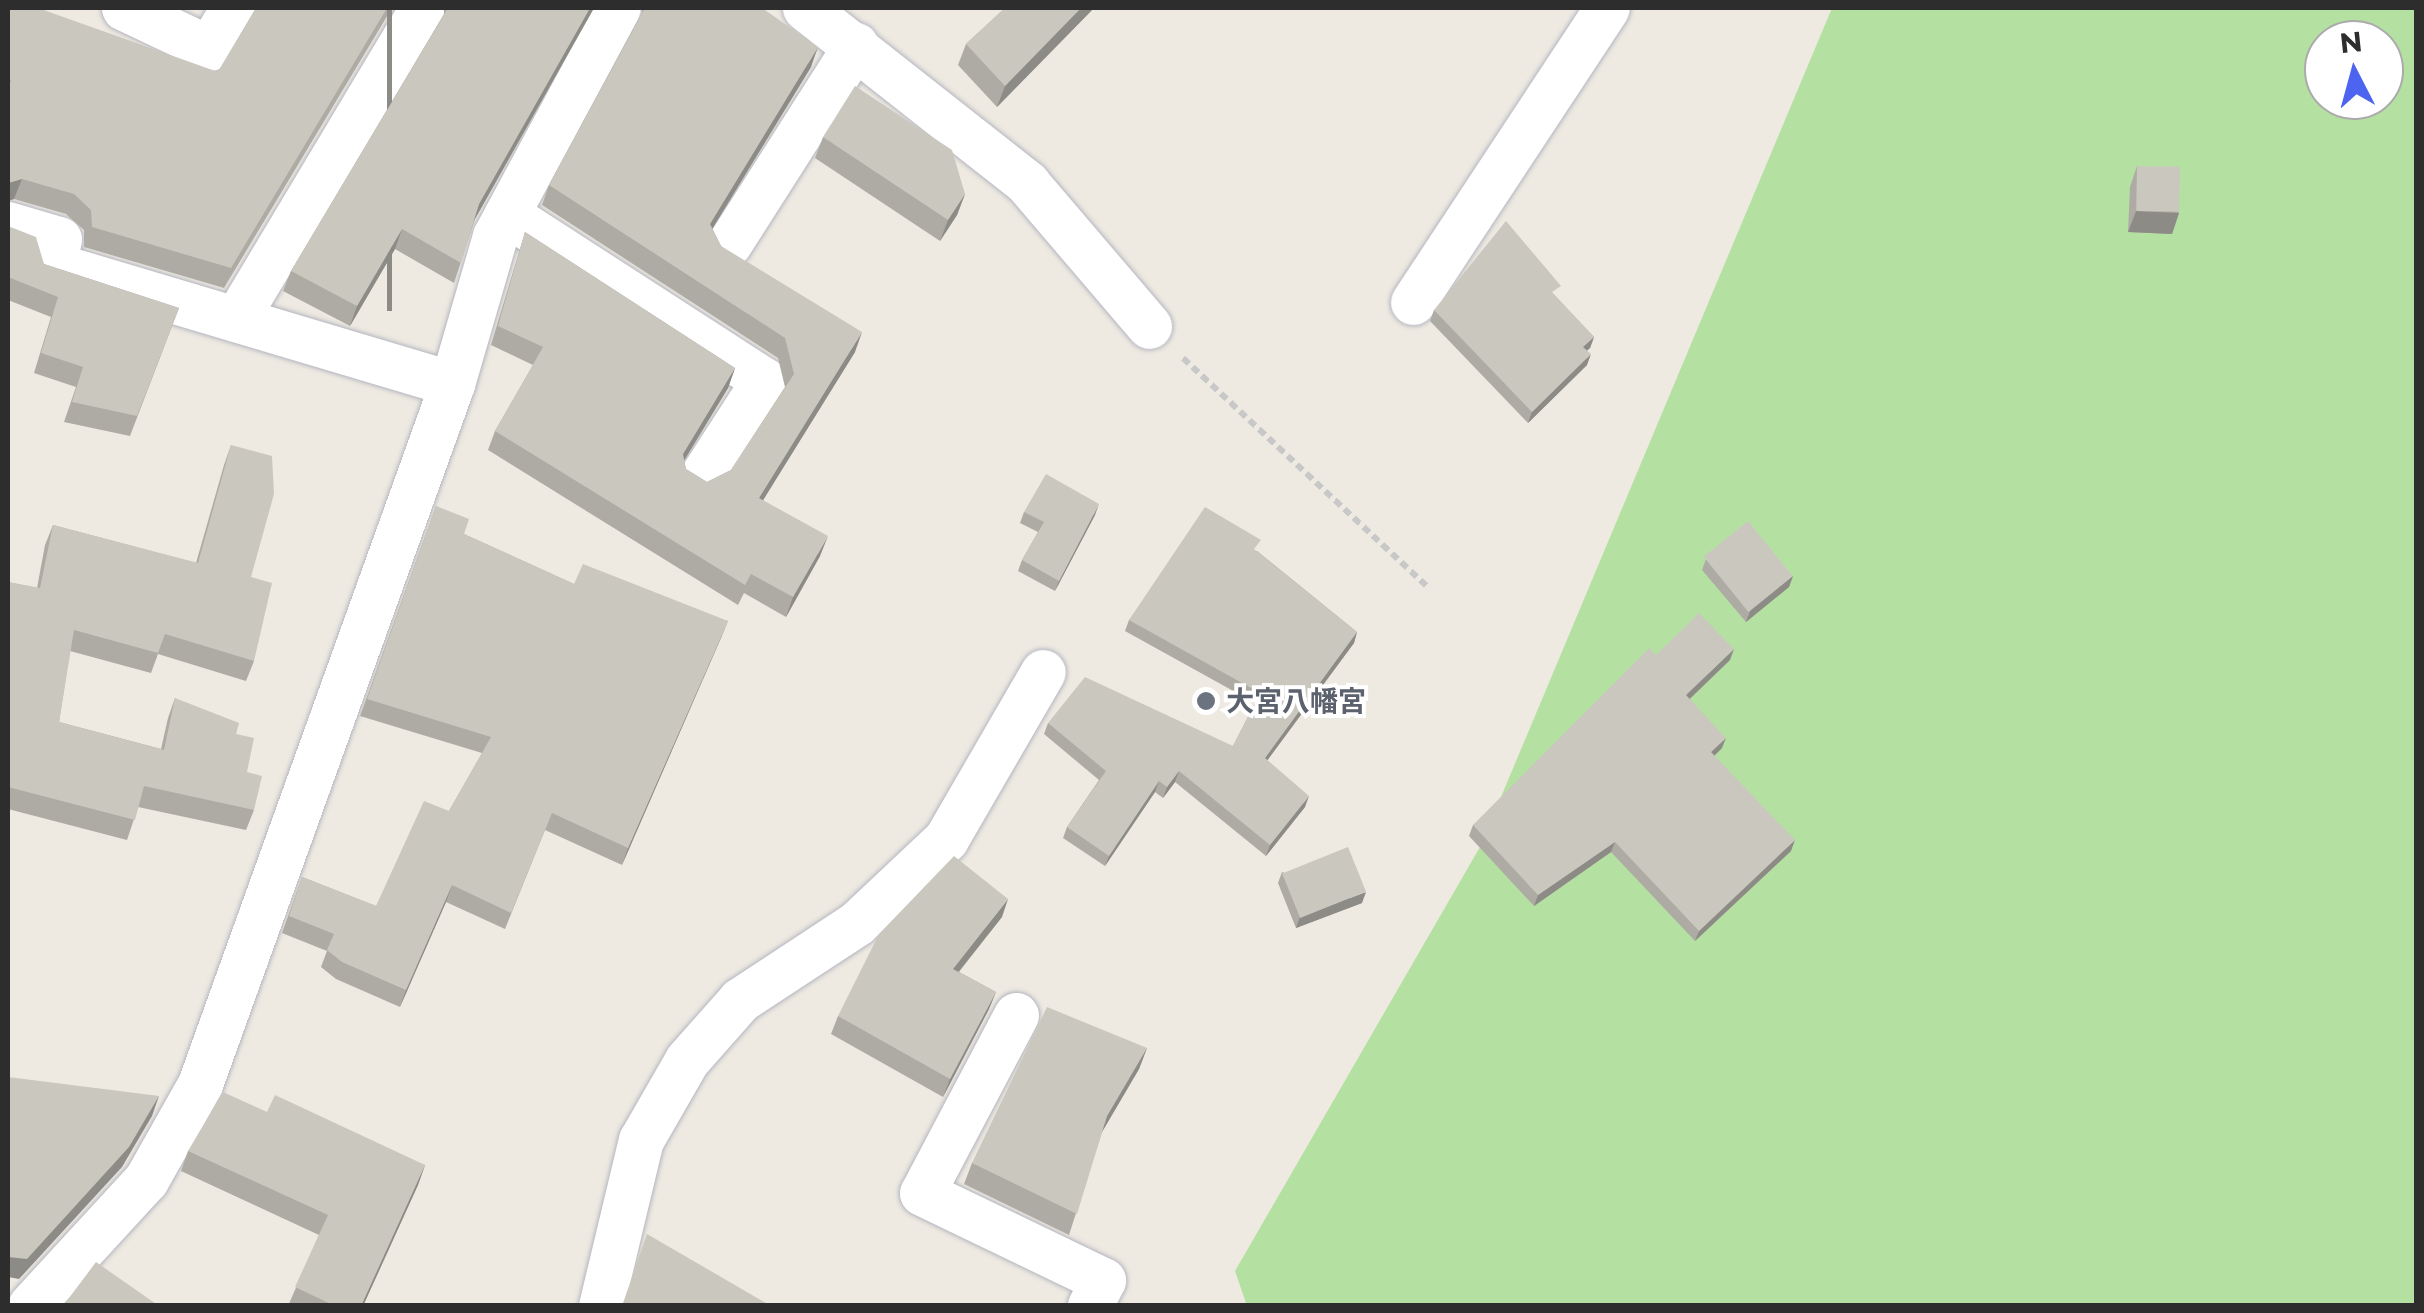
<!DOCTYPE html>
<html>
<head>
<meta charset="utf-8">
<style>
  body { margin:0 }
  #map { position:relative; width:2424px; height:1313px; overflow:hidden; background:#eee9e1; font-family:Montserrat,"Noto Sans JP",sans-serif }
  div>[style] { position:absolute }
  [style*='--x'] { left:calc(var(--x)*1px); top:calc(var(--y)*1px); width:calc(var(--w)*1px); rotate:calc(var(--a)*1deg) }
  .green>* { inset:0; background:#b4e1a1 }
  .path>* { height:6px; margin-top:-3px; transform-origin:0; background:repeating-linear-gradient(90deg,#c8c8c8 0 8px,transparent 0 13px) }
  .roads { filter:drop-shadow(0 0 2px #b4b6c0) drop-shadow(0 0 2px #b4b6c0) }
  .street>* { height:45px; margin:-22.5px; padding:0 22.5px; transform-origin:22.5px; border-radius:22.5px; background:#fff }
  .wall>* { inset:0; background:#aeaba4 }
  .shaded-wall>* { inset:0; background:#8d8b86; transform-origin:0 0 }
  .building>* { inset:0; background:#cac7bf; transform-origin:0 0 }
  .dots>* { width:28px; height:28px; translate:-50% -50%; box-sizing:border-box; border:5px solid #fff; border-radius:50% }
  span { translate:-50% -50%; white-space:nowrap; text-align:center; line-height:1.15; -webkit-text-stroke:8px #fff; paint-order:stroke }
  .worship-label { font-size:28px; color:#5b616d; font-weight:700 }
  .left { translate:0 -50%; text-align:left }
  .frame { position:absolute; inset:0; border:10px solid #2d2d2d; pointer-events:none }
  .north { position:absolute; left:2304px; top:20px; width:100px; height:100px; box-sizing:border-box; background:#fff; border:2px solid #ababab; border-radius:50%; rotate:354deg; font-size:28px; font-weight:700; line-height:40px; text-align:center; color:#2d2d2d }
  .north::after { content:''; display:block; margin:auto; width:35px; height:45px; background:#4c64f0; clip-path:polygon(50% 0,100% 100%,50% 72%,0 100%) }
</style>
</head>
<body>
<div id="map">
  <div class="green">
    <div style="clip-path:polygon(evenodd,1832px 8px,2416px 8px,2416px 1305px,1247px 1306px,1235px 1271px,1480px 847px,1832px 8px,2324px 40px,2384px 40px,2384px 100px,2324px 100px,2324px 40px)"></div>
  </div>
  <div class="path">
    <div style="--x:1183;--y:358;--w:337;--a:43.1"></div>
  </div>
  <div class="roads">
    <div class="street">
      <div style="--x:124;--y:8;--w:94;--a:25.2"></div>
      <div style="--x:209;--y:48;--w:47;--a:-59"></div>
      <div style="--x:805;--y:8;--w:283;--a:38.2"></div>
      <div style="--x:1027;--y:183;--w:188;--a:49.5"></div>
      <div style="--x:507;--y:214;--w:306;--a:32.9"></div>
      <div style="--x:764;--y:380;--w:114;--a:122.9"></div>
      <div style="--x:8;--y:224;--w:53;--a:16.4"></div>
      <div style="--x:59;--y:239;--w:26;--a:101"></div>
      <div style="--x:54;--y:265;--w:415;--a:16.6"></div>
      <div style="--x:729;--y:244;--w:236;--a:-57.5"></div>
      <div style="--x:1413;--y:302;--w:352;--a:-56.6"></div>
      <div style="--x:236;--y:319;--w:362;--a:-59.1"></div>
      <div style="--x:1016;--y:1015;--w:201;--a:117.8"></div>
      <div style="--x:922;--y:1193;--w:201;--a:25.7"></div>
      <div style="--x:1103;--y:1280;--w:29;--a:117"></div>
      <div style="--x:30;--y:1306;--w:171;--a:-47.4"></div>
      <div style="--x:146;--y:1180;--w:110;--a:-60.6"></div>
      <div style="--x:200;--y:1084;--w:744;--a:-70.2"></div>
      <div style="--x:452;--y:384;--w:154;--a:-73.8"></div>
      <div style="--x:495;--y:236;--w:259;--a:-61.7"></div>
      <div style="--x:601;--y:1306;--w:171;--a:-76.5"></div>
      <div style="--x:641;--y:1140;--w:92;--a:-60.1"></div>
      <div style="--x:687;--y:1060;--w:80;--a:-48.5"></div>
      <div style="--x:740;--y:1000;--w:140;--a:-33.3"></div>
      <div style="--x:857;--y:923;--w:122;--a:-43.3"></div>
      <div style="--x:946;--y:839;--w:193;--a:-59.9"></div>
    </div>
  </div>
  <div class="wall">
    <div style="clip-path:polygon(8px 8px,218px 72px,256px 8px,392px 8px,224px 288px,84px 247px,84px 230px,66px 214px,14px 199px,8px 201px)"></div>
    <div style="clip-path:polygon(444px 8px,594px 8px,475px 219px,454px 283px,395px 249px,350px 326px,283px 291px,291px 271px,444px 14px)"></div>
    <div style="clip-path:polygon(642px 8px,762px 8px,811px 67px,712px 228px,721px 246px,855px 352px,763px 500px,820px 556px,786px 617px,744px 593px,738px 605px,488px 450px,495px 431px,533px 365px,491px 345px,525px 232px,735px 368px,728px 388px,684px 460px,686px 469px,707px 482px,731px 470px,785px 387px,778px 358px,542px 205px,549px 185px,642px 13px)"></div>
    <div style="clip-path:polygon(1005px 8px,1094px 8px,997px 107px,958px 65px,966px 44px)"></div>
    <div style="clip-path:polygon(823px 137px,965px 194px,957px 215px,940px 241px,815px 158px)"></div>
    <div style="clip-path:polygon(2137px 166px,2179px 213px,2172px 234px,2128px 232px,2130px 187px)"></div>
    <div style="clip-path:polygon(8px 226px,44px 264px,179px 308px,130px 436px,64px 422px,76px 387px,34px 373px,51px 317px,8px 300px)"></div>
    <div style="clip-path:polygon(1556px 297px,1594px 337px,1590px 348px,1587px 350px,1587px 365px,1528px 423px,1430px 321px,1434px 310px)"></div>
    <div style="clip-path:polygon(231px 445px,251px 577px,254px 661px,246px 681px,158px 654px,151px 673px,70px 651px,59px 722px,161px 749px,168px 718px,175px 698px,236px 734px,247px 772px,254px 810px,246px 830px,138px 807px,127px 840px,8px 809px,8px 582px,37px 588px,45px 545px,53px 525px,196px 563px,224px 465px)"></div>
    <div style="clip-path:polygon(436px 506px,464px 534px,574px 584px,728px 621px,622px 865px,545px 830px,505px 929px,446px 902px,400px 1007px,336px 979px,321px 967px,327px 951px,282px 933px,302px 877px,376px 906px,449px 811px,482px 753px,360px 716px)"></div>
    <div style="clip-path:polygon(1024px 512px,1095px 515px,1055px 591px,1018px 571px,1022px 560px,1038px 532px,1020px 523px)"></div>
    <div style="clip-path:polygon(1257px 551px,1357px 632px,1354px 643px,1267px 760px,1305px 807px,1266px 856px,1175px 782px,1163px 798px,1155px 792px,1105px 866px,1063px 838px,1067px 827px,1099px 780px,1044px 734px,1048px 723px,1233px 746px,1255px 703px,1125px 631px,1129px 620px)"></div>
    <div style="clip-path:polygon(1706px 559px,1793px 576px,1789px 587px,1746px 622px,1702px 570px)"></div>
    <div style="clip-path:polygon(1730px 660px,1690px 699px,1722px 748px,1714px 756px,1791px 851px,1695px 941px,1611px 852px,1534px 906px,1469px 836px,1473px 825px)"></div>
    <div style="clip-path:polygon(1282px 872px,1362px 903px,1296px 928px,1278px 883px)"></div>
    <div style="clip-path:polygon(1002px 917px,959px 972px,996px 992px,989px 1009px,943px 1097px,831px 1034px,838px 1016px)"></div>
    <div style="clip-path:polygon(1147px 1048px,1139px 1069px,1102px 1132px,1069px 1235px,964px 1184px,972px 1163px)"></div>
    <div style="clip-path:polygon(267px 1112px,425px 1165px,418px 1185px,363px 1306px,288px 1306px,319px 1235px,181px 1171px,188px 1151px)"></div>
  </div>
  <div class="shaded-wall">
    <div style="left:387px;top:8px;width:5px;height:303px"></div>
    <div style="clip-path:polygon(590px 8px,594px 8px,472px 224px,479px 204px)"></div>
    <div style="clip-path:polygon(1081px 8px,1094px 8px,997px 107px,1005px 86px)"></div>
    <div style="clip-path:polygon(818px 47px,811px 67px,703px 244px,710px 224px)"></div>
    <div style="clip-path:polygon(22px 179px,14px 199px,8px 201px,8px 183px)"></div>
    <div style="clip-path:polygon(965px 194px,957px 215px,940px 241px,948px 220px)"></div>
    <div style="clip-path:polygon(2136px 211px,2179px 213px,2172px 234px,2128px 232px)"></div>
    <div style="clip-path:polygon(402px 229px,395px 249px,350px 326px,357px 306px)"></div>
    <div style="clip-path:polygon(862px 332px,855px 352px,752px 518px,759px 498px)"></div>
    <div style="clip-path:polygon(1594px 337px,1590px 348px,1579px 358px,1583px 347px)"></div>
    <div style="clip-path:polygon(1591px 354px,1587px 365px,1528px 423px,1532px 412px)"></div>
    <div style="clip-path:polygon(735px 368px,728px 388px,676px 474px,683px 454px)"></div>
    <div style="clip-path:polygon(1099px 504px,1095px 515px,1055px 591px,1059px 581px)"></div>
    <div style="clip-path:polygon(828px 536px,820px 556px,786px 617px,793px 597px)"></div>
    <div style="clip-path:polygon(1793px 576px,1789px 587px,1746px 622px,1750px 611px)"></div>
    <div style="clip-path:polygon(728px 621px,721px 638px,622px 865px,628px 848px)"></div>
    <div style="clip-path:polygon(1357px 632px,1354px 643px,1261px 769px,1265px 758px)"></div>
    <div style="clip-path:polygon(1734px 649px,1730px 660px,1682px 706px,1686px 695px)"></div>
    <div style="clip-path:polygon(1726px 738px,1722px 748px,1707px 763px,1711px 752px)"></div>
    <div style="clip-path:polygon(1179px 771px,1175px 782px,1163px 798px,1167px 787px)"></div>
    <div style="clip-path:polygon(1159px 781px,1155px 792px,1105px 866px,1109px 856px)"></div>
    <div style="clip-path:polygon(1309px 796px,1305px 807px,1266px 856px,1270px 845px)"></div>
    <div style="clip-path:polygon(1795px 840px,1791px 851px,1695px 941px,1699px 931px)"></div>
    <div style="clip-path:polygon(1615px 842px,1611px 852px,1534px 906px,1538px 895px)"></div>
    <div style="clip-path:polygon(452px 885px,446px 902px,400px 1007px,406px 990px)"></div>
    <div style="clip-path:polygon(1366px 892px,1362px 903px,1296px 928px,1300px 917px)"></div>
    <div style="clip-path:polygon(1008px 899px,1002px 917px,947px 986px,953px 969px)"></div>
    <div style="clip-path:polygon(996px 992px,989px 1009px,943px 1097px,950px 1079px)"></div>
    <div style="clip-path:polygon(1147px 1048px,1139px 1069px,1099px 1137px,1107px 1116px)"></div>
    <div style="clip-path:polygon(159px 1096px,152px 1116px,122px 1167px,19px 1279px,8px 1277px,8px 1257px)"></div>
    <div style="clip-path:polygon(425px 1165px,418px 1185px,363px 1306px,361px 1306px)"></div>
  </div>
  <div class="building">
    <div style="clip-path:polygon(8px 8px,38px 8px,218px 72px,256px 8px,387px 8px,231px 268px,92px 227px,91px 210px,74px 194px,22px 179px,8px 183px,8px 88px,11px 80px,8px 78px)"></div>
    <div style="clip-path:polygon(448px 8px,590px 8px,479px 204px,461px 263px,402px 229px,357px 306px,291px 271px)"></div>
    <div style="clip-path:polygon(645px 8px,762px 8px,818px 47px,710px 224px,721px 246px,862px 332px,759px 498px,828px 536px,793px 597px,751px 574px,745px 585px,495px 431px,543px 347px,498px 326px,525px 232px,735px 368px,683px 454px,686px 469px,707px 482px,731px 470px,794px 374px,785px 338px,549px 185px)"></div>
    <div style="clip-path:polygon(1005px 8px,1081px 8px,1005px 86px,966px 44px)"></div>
    <div style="clip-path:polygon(855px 86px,952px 150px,965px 194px,948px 220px,823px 137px)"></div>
    <div style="left:2137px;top:166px;width:43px;height:45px;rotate:1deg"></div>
    <div style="clip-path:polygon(1506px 221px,1561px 286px,1552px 292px,1594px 337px,1583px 347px,1591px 354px,1532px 412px,1434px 310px)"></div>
    <div style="clip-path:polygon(8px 226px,36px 237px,44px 264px,179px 308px,137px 416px,72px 402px,83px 367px,41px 353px,58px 297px,8px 277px)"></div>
    <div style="clip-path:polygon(231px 445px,272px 456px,274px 494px,251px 577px,272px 583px,254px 661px,165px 634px,158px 653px,74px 630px,59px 722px,164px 750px,175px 698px,239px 723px,236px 734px,254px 738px,247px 772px,262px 776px,254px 810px,144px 786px,135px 820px,8px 787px,8px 582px,40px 588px,53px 525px,198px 563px)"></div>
    <div style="clip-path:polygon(1046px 474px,1099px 504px,1059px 581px,1022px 560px,1044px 522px,1024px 512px)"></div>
    <div style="clip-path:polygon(436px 506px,469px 519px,464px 534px,574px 584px,583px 564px,728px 621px,628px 848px,552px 813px,511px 913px,452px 885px,406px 990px,342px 962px,327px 950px,334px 934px,289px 916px,302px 877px,376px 906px,424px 801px,449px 811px,491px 737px,367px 699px)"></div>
    <div style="clip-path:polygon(1205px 507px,1261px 540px,1254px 549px,1357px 632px,1265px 758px,1309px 796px,1270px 845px,1179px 771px,1167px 787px,1159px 781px,1109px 856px,1067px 827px,1106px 771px,1048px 723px,1085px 677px,1233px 746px,1260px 693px,1129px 620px)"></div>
    <div style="left:1748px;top:521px;width:71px;height:57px;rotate:51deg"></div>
    <div style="clip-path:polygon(1699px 613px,1734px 649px,1686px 695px,1726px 738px,1711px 752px,1795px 840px,1699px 931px,1615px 842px,1538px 895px,1473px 825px,1649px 648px,1656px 655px)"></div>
    <div style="left:1348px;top:847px;width:48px;height:71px;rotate:68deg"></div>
    <div style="clip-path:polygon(954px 856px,1008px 899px,953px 969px,996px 992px,950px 1079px,838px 1016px,879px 934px)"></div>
    <div style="clip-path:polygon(1047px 1007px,1147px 1048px,1107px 1116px,1077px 1214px,972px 1163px)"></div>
    <div style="clip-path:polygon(8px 1077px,159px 1096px,129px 1147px,27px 1259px,8px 1257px)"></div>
    <div style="clip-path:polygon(223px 1092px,267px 1112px,275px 1095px,425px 1165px,361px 1306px,335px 1306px,295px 1287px,328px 1215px,188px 1151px)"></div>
    <div style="clip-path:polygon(647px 1234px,771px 1306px,622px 1306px)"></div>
    <div style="clip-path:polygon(96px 1262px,159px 1306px,63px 1306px)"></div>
  </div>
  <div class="dots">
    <div style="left:1206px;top:701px;background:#6b7280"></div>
  </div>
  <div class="worship-label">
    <span class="left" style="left:1226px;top:701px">大宮八幡宮</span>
  </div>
  <div class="frame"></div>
  <div class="north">N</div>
</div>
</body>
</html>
